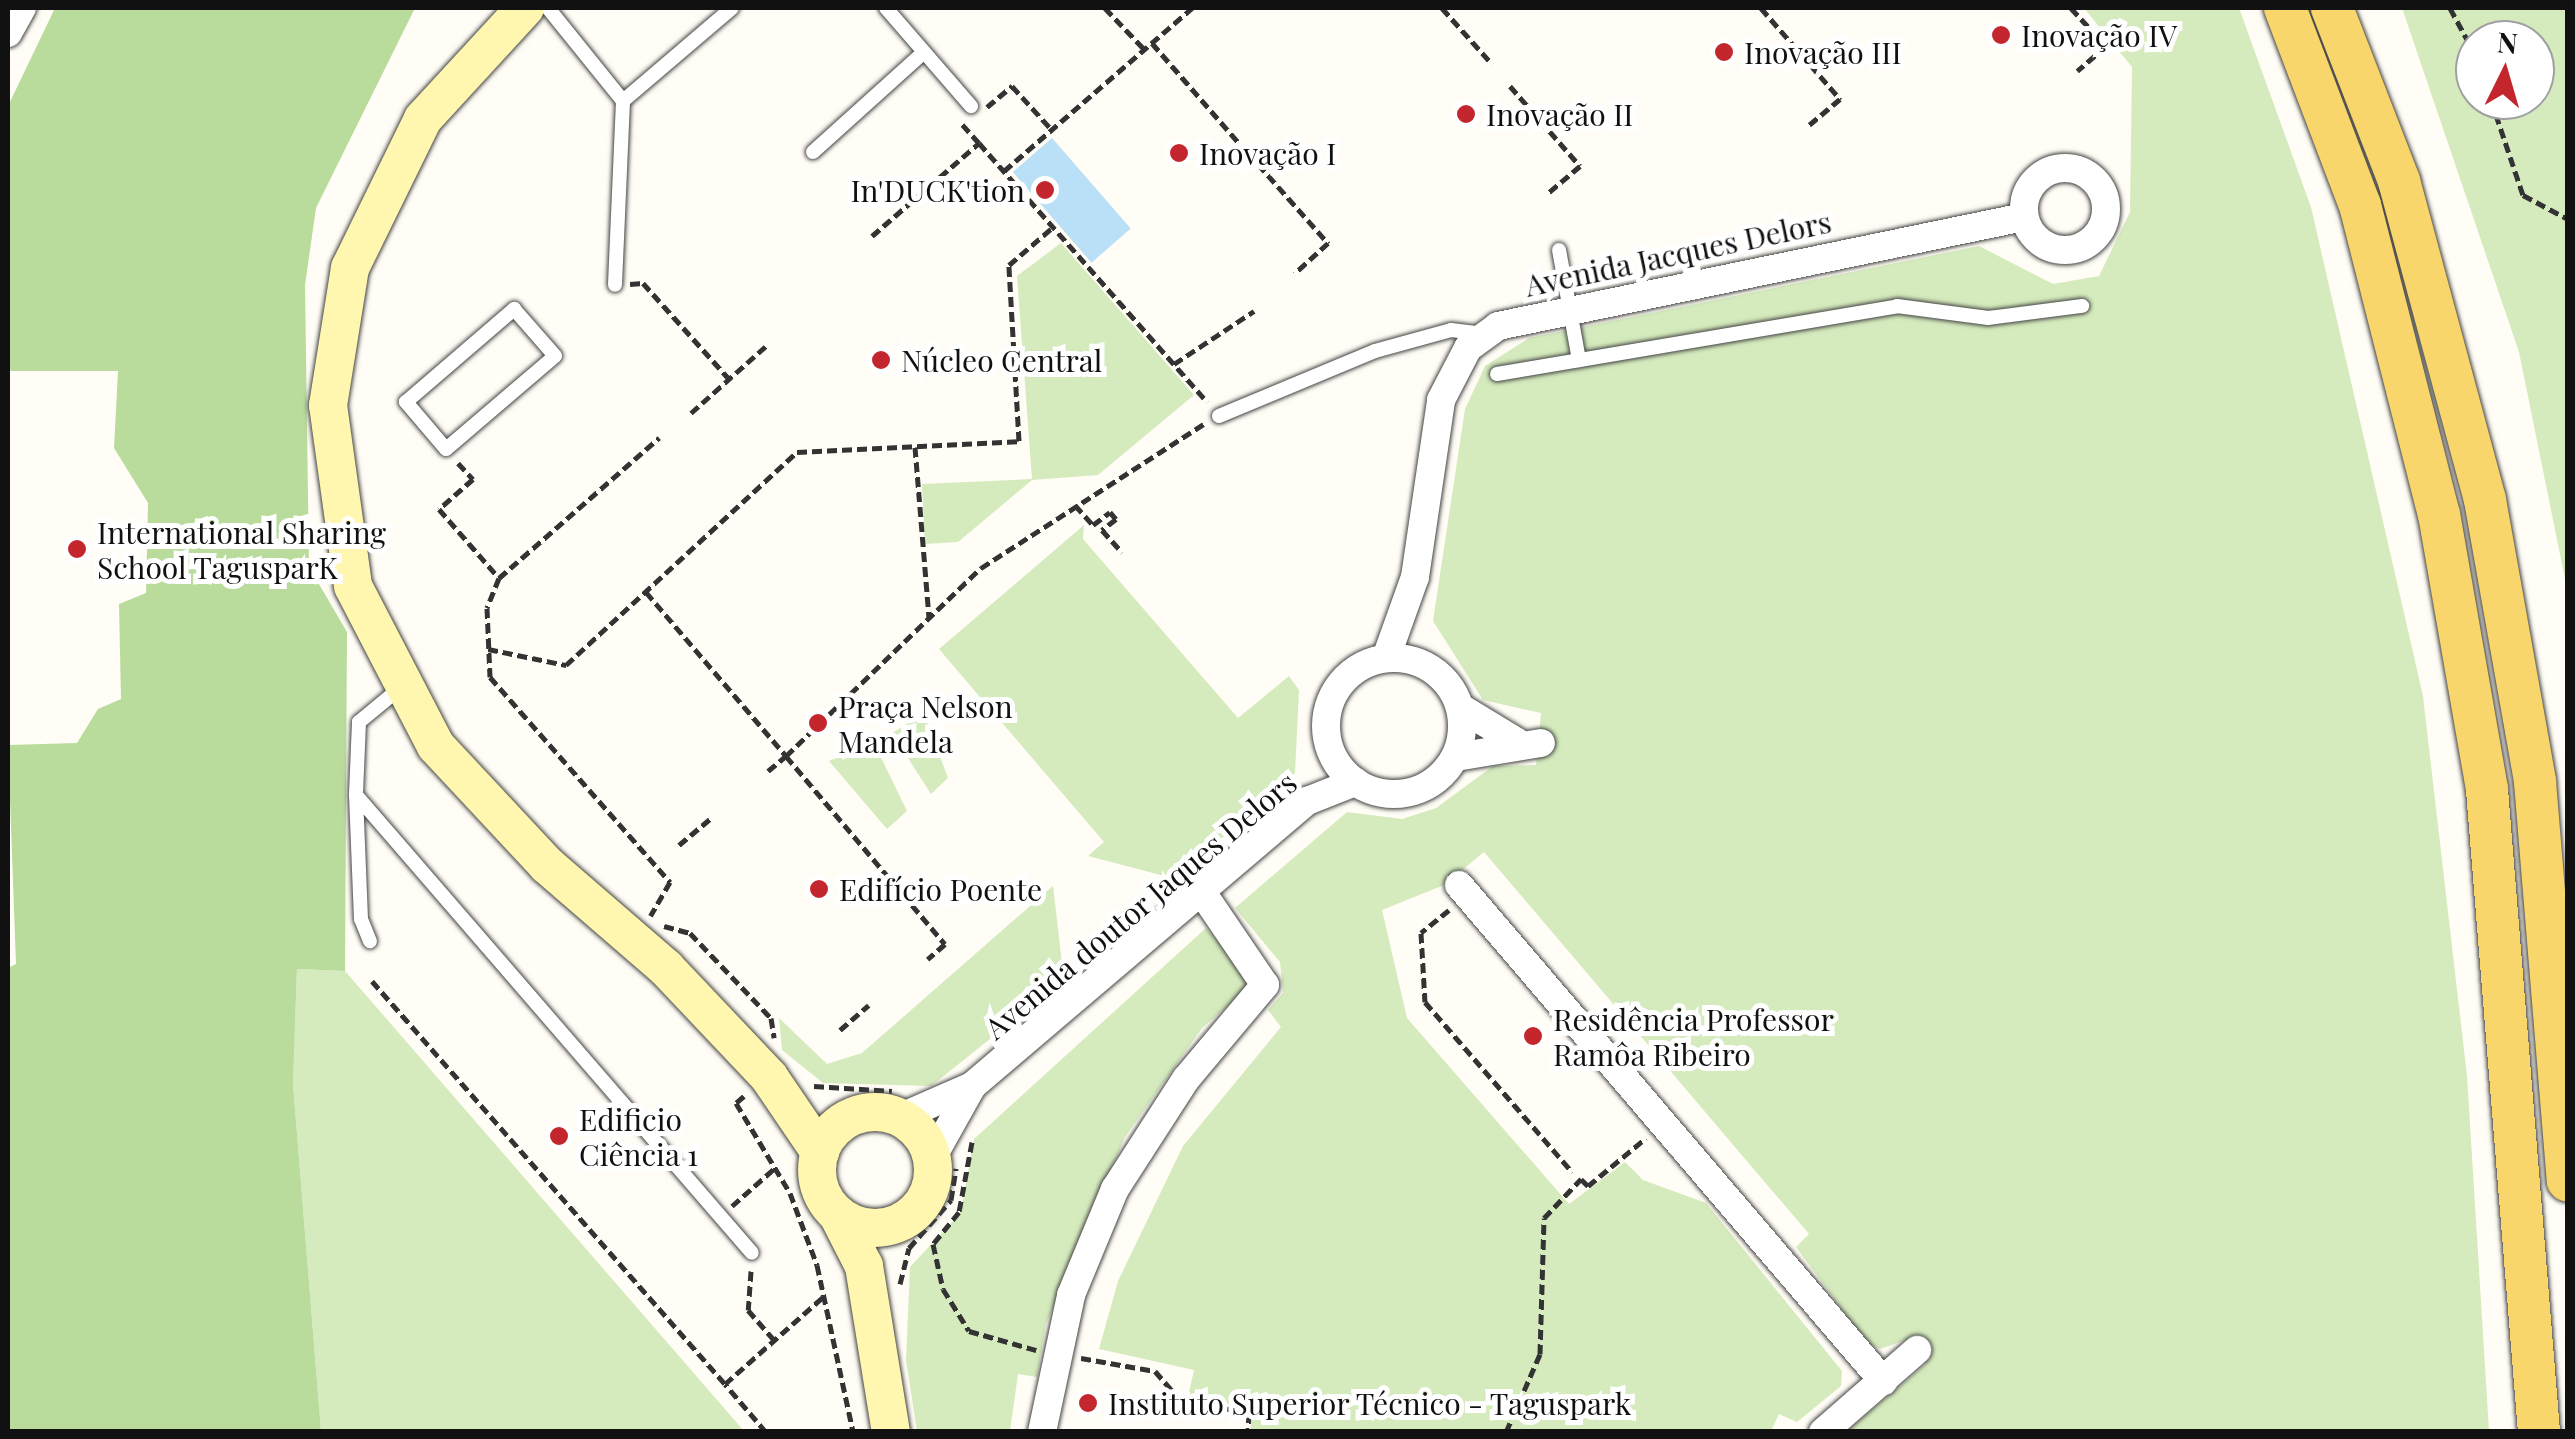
<!DOCTYPE html>
<html>
<head>
<meta charset="utf-8">
<style>
  body { margin:0 }
  #map { position:relative; width:2575px; height:1439px; overflow:hidden; background:#fffdf5; font-family:"Playfair Display",serif }
  div>[style] { position:absolute }
  [style*='--x'] { left:calc(var(--x)*1px); top:calc(var(--y)*1px); width:calc(var(--w)*1px); rotate:calc(var(--a)*1deg) }
  .green>* { inset:0; background:#d5ebbd }
  .forest>* { inset:0; background:#b9dc9c }
  .water>* { inset:0; background:#b9e0f7; transform-origin:0 0 }
  .path>* { height:5px; margin-top:-2.5px; transform-origin:0; background:repeating-linear-gradient(90deg,#333 0 10px,transparent 0 15px) }
  .roads { filter:drop-shadow(0 0 2px #444) drop-shadow(0 0 2px #444) }
  .service>* { height:14px; margin:-7px; padding:0 7px; transform-origin:7px; border-radius:7px; background:#fff }
  .minor>* { height:28px; margin:-14px; padding:0 14px; transform-origin:14px; border-radius:14px; background:#fff }
  .minor>.ring { margin:-14px; padding:0; box-sizing:content-box; background:none; border:28px solid #fff; border-radius:50% }
  .secondary>* { height:38px; margin:-19px; padding:0 19px; transform-origin:19px; border-radius:19px; background:#fff6b0 }
  .secondary>.ring { margin:-19px; padding:0; box-sizing:content-box; background:none; border:38px solid #fff6b0; border-radius:50% }
  .primary>* { height:42px; margin:-21px; padding:0 21px; transform-origin:21px; border-radius:21px; background:#f9d66b }
  .dots>* { width:28px; height:28px; translate:-50% -50%; box-sizing:border-box; border:5px solid #fff; border-radius:50% }
  span { translate:-50% -50%; white-space:nowrap; text-align:center; line-height:1.15; -webkit-text-stroke:10px #fff; paint-order:stroke }
  .poi-label { font-size:30px; color:#111 }
  .left { translate:0 -50%; text-align:left }
  .right { translate:-100% -50%; text-align:right }
  .street-label { font-size:30px; color:#111 }
  .frame { position:absolute; inset:0; border:10px solid #111; pointer-events:none }
  .north { position:absolute; left:2455px; top:20px; width:100px; height:100px; box-sizing:border-box; background:#fff; border:2px solid #a0a0a0; border-radius:50%; rotate:5deg; font-size:28px; font-weight:700; line-height:40px; text-align:center; color:#111 }
  .north::after { content:''; display:block; margin:auto; width:35px; height:45px; background:#c4262e; clip-path:polygon(50% 0,100% 100%,50% 72%,0 100%) }
</style>
</head>
<body>
<div id="map">
  <div class="green">
    <div style="clip-path:polygon(2084px 8px,2239px 8px,2311px 207px,2423px 696px,2467px 1076px,2489px 1431px,1847px 1431px,1926px 1364px,1906px 1340px,1880px 1349px,1866px 1342px,1796px 1247px,1809px 1234px,1484px 852px,1444px 885px,1382px 910px,1407px 1018px,1569px 1204px,1625px 1162px,1643px 1180px,1706px 1203px,1842px 1371px,1841px 1386px,1797px 1422px,1779px 1414px,1771px 1431px,1250px 1432px,1253px 1409px,1188px 1397px,1194px 1370px,1099px 1349px,1118px 1281px,1183px 1146px,1281px 1027px,1268px 1010px,1283px 993px,1280px 962px,1235px 908px,1347px 812px,1402px 819px,1436px 808px,1493px 766px,1536px 765px,1541px 713px,1483px 700px,1433px 621px,1465px 409px,1485px 366px,1529px 338px,1979px 246px,2053px 284px,2099px 276px,2130px 212px,2132px 67px)"></div>
    <div style="clip-path:polygon(evenodd,2402px 8px,2567px 8px,2567px 589px,2519px 352px,2402px 8px,2475px 40px,2535px 40px,2535px 100px,2475px 100px,2475px 40px)"></div>
    <div style="clip-path:polygon(1061px 243px,1194px 395px,1098px 475px,1032px 480px,958px 542px,925px 544px,922px 484px,1032px 479px,1017px 276px)"></div>
    <div style="clip-path:polygon(1084px 525px,1083px 539px,1238px 718px,1289px 676px,1299px 690px,1295px 773px,1176px 879px,1088px 856px,1104px 842px,939px 649px)"></div>
    <div style="clip-path:polygon(924px 714px,948px 778px,931px 794px,892px 733px)"></div>
    <div style="clip-path:polygon(874px 743px,907px 811px,887px 829px,829px 761px)"></div>
    <div style="clip-path:polygon(1053px 886px,1064px 980px,931px 1086px,823px 1083px,782px 1050px,779px 1018px,827px 1064px,862px 1053px)"></div>
    <div style="clip-path:polygon(1206px 928px,1245px 972px,1245px 991px,1202px 1028px,1125px 1137px,1046px 1324px,1037px 1377px,1018px 1374px,1010px 1431px,917px 1431px,906px 1360px,910px 1267px,961px 1212px,974px 1139px)"></div>
    <div style="clip-path:polygon(297px 969px,345px 971px,744px 1431px,321px 1431px,293px 1084px)"></div>
  </div>
  <div class="forest">
    <div style="clip-path:polygon(55px 8px,415px 8px,316px 208px,305px 285px,309px 567px,347px 632px,345px 971px,297px 969px,293px 1084px,321px 1431px,8px 1431px,8px 968px,16px 964px,8px 745px,77px 743px,98px 709px,121px 699px,119px 604px,146px 593px,148px 503px,114px 448px,118px 371px,8px 371px,8px 106px)"></div>
  </div>
  <div class="water">
    <div style="left:1052px;top:138px;width:120px;height:52px;rotate:49deg"></div>
  </div>
  <div class="path">
    <div style="--x:1105;--y:8;--w:57;--a:46.4"></div>
    <div style="--x:1442;--y:8;--w:75;--a:48.2"></div>
    <div style="--x:1761;--y:8;--w:121;--a:49"></div>
    <div style="--x:1840;--y:99;--w:40;--a:140"></div>
    <div style="--x:2071;--y:8;--w:52;--a:47.4"></div>
    <div style="--x:2106;--y:46;--w:38;--a:139"></div>
    <div style="--x:2450;--y:8;--w:52;--a:61.5"></div>
    <div style="--x:1152;--y:43;--w:133;--a:49"></div>
    <div style="--x:1510;--y:86;--w:106;--a:48.8"></div>
    <div style="--x:1580;--y:166;--w:42;--a:139.8"></div>
    <div style="--x:2491;--y:100;--w:100;--a:71.4"></div>
    <div style="--x:2523;--y:195;--w:51;--a:28.1"></div>
    <div style="--x:987;--y:107;--w:33;--a:-40"></div>
    <div style="--x:1012;--y:86;--w:59;--a:47.7"></div>
    <div style="--x:979;--y:143;--w:345;--a:48.6"></div>
    <div style="--x:1258;--y:164;--w:106;--a:48.5"></div>
    <div style="--x:1328;--y:243;--w:45;--a:137.7"></div>
    <div style="--x:1004;--y:171;--w:249;--a:-40.9"></div>
    <div style="--x:872;--y:236;--w:142;--a:-41"></div>
    <div style="--x:979;--y:143;--w:25;--a:-132"></div>
    <div style="--x:630;--y:284;--w:13;--a:-4"></div>
    <div style="--x:643;--y:283;--w:129;--a:48.1"></div>
    <div style="--x:1174;--y:364;--w:96;--a:-33.5"></div>
    <div style="--x:691;--y:413;--w:102;--a:-41.8"></div>
    <div style="--x:915;--y:447;--w:172;--a:85.3"></div>
    <div style="--x:458;--y:463;--w:22;--a:47"></div>
    <div style="--x:473;--y:479;--w:45;--a:138.6"></div>
    <div style="--x:439;--y:509;--w:91;--a:49"></div>
    <div style="--x:499;--y:578;--w:213;--a:-41.2"></div>
    <div style="--x:1075;--y:505;--w:27;--a:48"></div>
    <div style="--x:1093;--y:525;--w:21;--a:-37"></div>
    <div style="--x:1110;--y:512;--w:9;--a:49"></div>
    <div style="--x:1116;--y:519;--w:18;--a:142"></div>
    <div style="--x:1102;--y:530;--w:30;--a:48"></div>
    <div style="--x:499;--y:578;--w:32;--a:112"></div>
    <div style="--x:487;--y:608;--w:69;--a:87.5"></div>
    <div style="--x:490;--y:677;--w:273;--a:48.7"></div>
    <div style="--x:670;--y:882;--w:39;--a:120"></div>
    <div style="--x:646;--y:592;--w:216;--a:49.5"></div>
    <div style="--x:786;--y:756;--w:271;--a:-44"></div>
    <div style="--x:981;--y:568;--w:265;--a:-32.9"></div>
    <div style="--x:488;--y:649;--w:80;--a:11.6"></div>
    <div style="--x:566;--y:665;--w:314;--a:-42.7"></div>
    <div style="--x:797;--y:452;--w:222;--a:-2.8"></div>
    <div style="--x:1019;--y:441;--w:176;--a:-93.3"></div>
    <div style="--x:1009;--y:265;--w:58;--a:-40.8"></div>
    <div style="--x:768;--y:771;--w:23;--a:-40"></div>
    <div style="--x:786;--y:756;--w:246;--a:49.8"></div>
    <div style="--x:945;--y:944;--w:23;--a:139"></div>
    <div style="--x:679;--y:845;--w:40;--a:-40"></div>
    <div style="--x:1449;--y:910;--w:36;--a:141"></div>
    <div style="--x:1421;--y:933;--w:69;--a:86.7"></div>
    <div style="--x:1425;--y:1002;--w:225;--a:49.1"></div>
    <div style="--x:664;--y:926;--w:27;--a:15"></div>
    <div style="--x:690;--y:933;--w:117;--a:46.4"></div>
    <div style="--x:771;--y:1018;--w:20;--a:81"></div>
    <div style="--x:372;--y:981;--w:536;--a:48.78"></div>
    <div style="--x:840;--y:1030;--w:38;--a:-41"></div>
    <div style="--x:814;--y:1086;--w:78;--a:3.7"></div>
    <div style="--x:744;--y:1096;--w:11;--a:139"></div>
    <div style="--x:736;--y:1103;--w:105;--a:59"></div>
    <div style="--x:790;--y:1193;--w:77;--a:69.4"></div>
    <div style="--x:817;--y:1265;--w:171;--a:77.8"></div>
    <div style="--x:972;--y:1142;--w:71;--a:100.5"></div>
    <div style="--x:959;--y:1212;--w:41;--a:129.1"></div>
    <div style="--x:933;--y:1244;--w:46;--a:77.5"></div>
    <div style="--x:943;--y:1289;--w:49;--a:58.2"></div>
    <div style="--x:969;--y:1331;--w:70;--a:15.8"></div>
    <div style="--x:732;--y:1206;--w:57;--a:-41.5"></div>
    <div style="--x:751;--y:1271;--w:39;--a:94"></div>
    <div style="--x:748;--y:1310;--w:40;--a:49"></div>
    <div style="--x:900;--y:1284;--w:37;--a:-76"></div>
    <div style="--x:909;--y:1248;--w:64;--a:-48.8"></div>
    <div style="--x:951;--y:1200;--w:32;--a:-81"></div>
    <div style="--x:1081;--y:1358;--w:75;--a:10"></div>
    <div style="--x:1155;--y:1371;--w:37;--a:49"></div>
    <div style="--x:1179;--y:1399;--w:71;--a:11.3"></div>
    <div style="--x:1249;--y:1413;--w:19;--a:93"></div>
    <div style="--x:766;--y:1432;--w:63;--a:-130.5"></div>
    <div style="--x:725;--y:1384;--w:132;--a:-41.6"></div>
    <div style="--x:1506;--y:1432;--w:85;--a:-66.4"></div>
    <div style="--x:1540;--y:1354;--w:136;--a:-88.3"></div>
    <div style="--x:1544;--y:1218;--w:54;--a:-46.5"></div>
    <div style="--x:1581;--y:1179;--w:10;--a:45"></div>
    <div style="--x:1588;--y:1186;--w:75;--a:-39.6"></div>
  </div>
  <div class="roads">
    <div class="service">
      <div style="--x:548;--y:8;--w:119;--a:51.1"></div>
      <div style="--x:623;--y:101;--w:184;--a:92.5"></div>
      <div style="--x:886;--y:8;--w:130;--a:49.1"></div>
      <div style="--x:623;--y:101;--w:143;--a:-40.5"></div>
      <div style="--x:813;--y:152;--w:149;--a:-42"></div>
      <div style="--x:1559;--y:250;--w:112;--a:79.7"></div>
      <div style="--x:514;--y:309;--w:62;--a:48.9"></div>
      <div style="--x:555;--y:356;--w:143;--a:139.5"></div>
      <div style="--x:446;--y:449;--w:62;--a:-130.4"></div>
      <div style="--x:406;--y:402;--w:143;--a:-40.7"></div>
      <div style="--x:1497;--y:374;--w:406;--a:-9.6"></div>
      <div style="--x:1897;--y:306;--w:92;--a:7.5"></div>
      <div style="--x:1988;--y:318;--w:95;--a:-7.3"></div>
      <div style="--x:1219;--y:416;--w:169;--a:-22.6"></div>
      <div style="--x:1375;--y:351;--w:79;--a:-15.4"></div>
      <div style="--x:1451;--y:330;--w:31;--a:7"></div>
      <div style="--x:399;--y:689;--w:52;--a:140.5"></div>
      <div style="--x:359;--y:722;--w:73;--a:92.4"></div>
      <div style="--x:356;--y:795;--w:605;--a:49.15"></div>
      <div style="--x:356;--y:795;--w:124;--a:87.7"></div>
      <div style="--x:361;--y:919;--w:24;--a:68"></div>
    </div>
    <div class="minor">
      <div style="--x:8;--y:33;--w:29;--a:-61"></div>
      <div class="ring" style="left:2024px;top:168px;width:54px;height:54px"></div>
      <div class="ring" style="left:1326px;top:658px;width:108px;height:108px"></div>
      <div style="--x:1386;--y:658;--w:86;--a:-70.3"></div>
      <div style="--x:1415;--y:577;--w:179;--a:-81.6"></div>
      <div style="--x:1441;--y:400;--w:59;--a:-62.6"></div>
      <div style="--x:1468;--y:348;--w:37;--a:-36"></div>
      <div style="--x:1498;--y:326;--w:537;--a:-11.71"></div>
      <div style="--x:1461;--y:708;--w:66;--a:31.3"></div>
      <div style="--x:1456;--y:757;--w:86;--a:-9.4"></div>
      <div style="--x:1459;--y:885;--w:653;--a:49.47"></div>
      <div style="--x:899;--y:1118;--w:80;--a:-23.7"></div>
      <div style="--x:972;--y:1086;--w:440;--a:-40.4"></div>
      <div style="--x:1307;--y:801;--w:52;--a:-21.6"></div>
      <div style="--x:932;--y:1158;--w:78;--a:-60.8"></div>
      <div style="--x:1042;--y:1432;--w:140;--a:-78"></div>
      <div style="--x:1071;--y:1295;--w:115;--a:-67.5"></div>
      <div style="--x:1115;--y:1189;--w:131;--a:-57.2"></div>
      <div style="--x:1186;--y:1079;--w:123;--a:-50"></div>
      <div style="--x:1265;--y:985;--w:114;--a:-124.2"></div>
      <div style="--x:1823;--y:1432;--w:125;--a:-41.1"></div>
    </div>
    <div class="secondary">
      <div style="--x:525;--y:8;--w:151;--a:132.6"></div>
      <div style="--x:423;--y:119;--w:166;--a:116.1"></div>
      <div style="--x:350;--y:268;--w:139;--a:99.1"></div>
      <div style="--x:328;--y:405;--w:183;--a:82.1"></div>
      <div style="--x:353;--y:586;--w:180;--a:62.6"></div>
      <div style="--x:436;--y:746;--w:163;--a:47"></div>
      <div style="--x:547;--y:865;--w:157;--a:40.9"></div>
      <div style="--x:666;--y:968;--w:150;--a:46.6"></div>
      <div style="--x:769;--y:1077;--w:91;--a:55.8"></div>
      <div class="ring" style="left:817px;top:1112px;width:78px;height:78px"></div>
      <div style="--x:838;--y:1215;--w:57;--a:63"></div>
      <div style="--x:864;--y:1266;--w:168;--a:80.8"></div>
    </div>
    <div class="primary">
      <div style="--x:2285;--y:8;--w:211;--a:69.2"></div>
      <div style="--x:2360;--y:205;--w:319;--a:75.7"></div>
      <div style="--x:2439;--y:514;--w:280;--a:80.1"></div>
      <div style="--x:2487;--y:790;--w:644;--a:85.37"></div>
      <div style="--x:2332;--y:8;--w:186;--a:68.8"></div>
      <div style="--x:2399;--y:181;--w:330;--a:74.9"></div>
      <div style="--x:2485;--y:500;--w:286;--a:79.9"></div>
      <div style="--x:2535;--y:782;--w:400;--a:85.3"></div>
    </div>
  </div>
  <div class="dots">
    <div style="left:2001px;top:35px;background:#c4262e"></div>
    <div style="left:1724px;top:52px;background:#c4262e"></div>
    <div style="left:1466px;top:114px;background:#c4262e"></div>
    <div style="left:1179px;top:153px;background:#c4262e"></div>
    <div style="left:1045px;top:190px;background:#c4262e"></div>
    <div style="left:881px;top:360px;background:#c4262e"></div>
    <div style="left:77px;top:549px;background:#c4262e"></div>
    <div style="left:818px;top:723px;background:#c4262e"></div>
    <div style="left:819px;top:889px;background:#c4262e"></div>
    <div style="left:1533px;top:1036px;background:#c4262e"></div>
    <div style="left:559px;top:1136px;background:#c4262e"></div>
    <div style="left:1088px;top:1403px;background:#c4262e"></div>
  </div>
  <div class="poi-label">
    <span class="left" style="left:2021px;top:35px">Inovação IV</span>
    <span class="left" style="left:1744px;top:52px">Inovação III</span>
    <span class="left" style="left:1486px;top:114px">Inovação II</span>
    <span class="left" style="left:1199px;top:153px">Inovação I</span>
    <span class="right" style="left:1025px;top:190px">In'DUCK'tion</span>
    <span class="left" style="left:901px;top:360px">Núcleo Central</span>
    <span class="left" style="left:97px;top:549px">International Sharing<br>School TagusparK</span>
    <span class="left" style="left:838px;top:723px">Praça Nelson<br>Mandela</span>
    <span class="left" style="left:839px;top:889px">Edifício Poente</span>
    <span class="left" style="left:1553px;top:1036px">Residência Professor<br>Ramôa Ribeiro</span>
    <span class="left" style="left:579px;top:1136px">Edificio<br>Ciência 1</span>
    <span class="left" style="left:1108px;top:1403px">Instituto Superior Técnico - Taguspark</span>
  </div>
  <div class="street-label">
    <span style="left:1678px;top:253px;rotate:-12deg">Avenida Jacques Delors</span>
    <span style="left:1140px;top:905px;rotate:-40deg">Avenida doutor Jaques Delors</span>
  </div>
  <div class="frame"></div>
  <div class="north">N</div>
</div>
</body>
</html>
